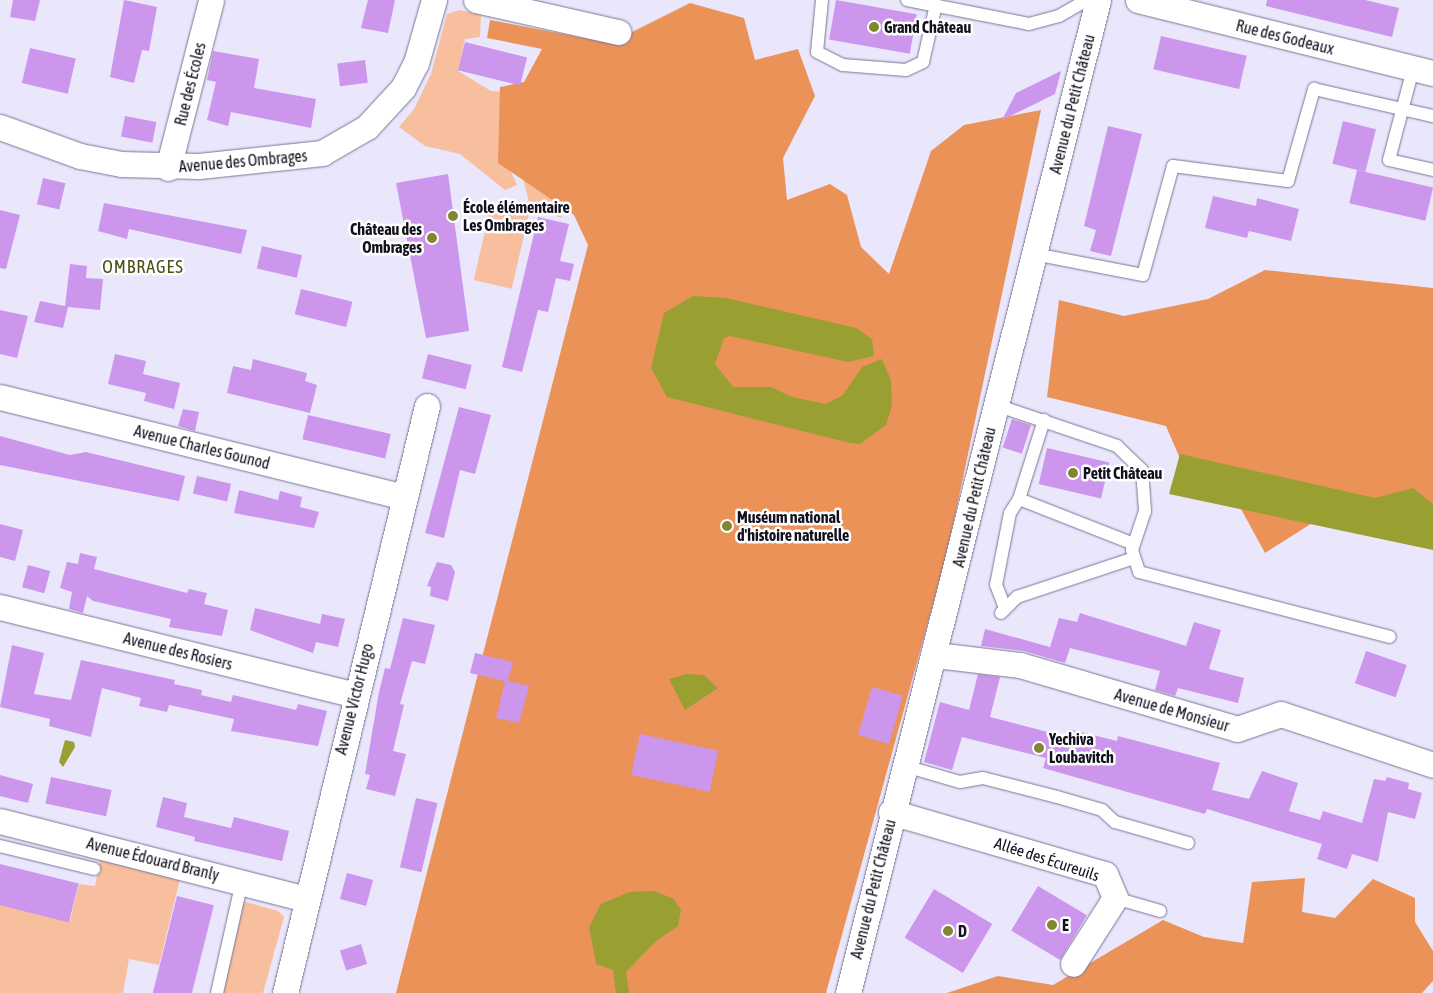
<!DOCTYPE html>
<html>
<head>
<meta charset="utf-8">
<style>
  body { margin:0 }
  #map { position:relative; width:1433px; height:993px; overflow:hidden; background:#eae7fd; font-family:"Asap Condensed",sans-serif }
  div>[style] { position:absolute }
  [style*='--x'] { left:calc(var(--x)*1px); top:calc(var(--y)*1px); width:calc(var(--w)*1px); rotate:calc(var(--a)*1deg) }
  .green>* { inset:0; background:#f8bf9e; transform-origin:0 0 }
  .forest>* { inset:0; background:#eb9259 }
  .water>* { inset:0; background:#9a9f32 }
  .building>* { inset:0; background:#cb96eb; transform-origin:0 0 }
  .roads { filter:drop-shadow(0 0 1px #7a7596) drop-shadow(0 0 1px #7a7596) }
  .lane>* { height:12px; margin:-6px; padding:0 6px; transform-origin:6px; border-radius:6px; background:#fff }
  .street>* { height:25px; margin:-12.5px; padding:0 12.5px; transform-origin:12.5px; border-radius:12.5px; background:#fff }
  .dots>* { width:14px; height:14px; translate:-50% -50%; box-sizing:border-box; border:2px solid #fff; border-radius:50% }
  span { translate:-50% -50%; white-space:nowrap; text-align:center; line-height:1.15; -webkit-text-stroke:5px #fff; paint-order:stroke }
  .poi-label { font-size:16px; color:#13111d; font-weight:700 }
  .left { translate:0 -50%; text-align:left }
  .right { translate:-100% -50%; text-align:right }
  .street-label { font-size:16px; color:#13111d }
  .neighbourhood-label { font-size:18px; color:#4c4f14; letter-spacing:1px }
</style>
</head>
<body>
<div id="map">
  <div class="green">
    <div style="clip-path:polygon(460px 10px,481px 15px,480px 37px,465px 39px,458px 71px,491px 91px,507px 92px,504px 156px,517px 185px,505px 190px,460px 154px,425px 146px,399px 127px,414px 109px,431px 74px,447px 14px)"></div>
    <div style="clip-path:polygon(519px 160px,569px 185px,561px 218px,529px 203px)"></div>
    <div style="left:491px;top:205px;width:39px;height:77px;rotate:13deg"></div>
    <div style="clip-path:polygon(100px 859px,180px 879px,159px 965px,129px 959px,123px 993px,0 993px,0 904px,70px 921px,79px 884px,95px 886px)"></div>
    <div style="clip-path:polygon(243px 901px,278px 911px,284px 917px,263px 993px,223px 993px)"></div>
  </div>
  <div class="forest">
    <div style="clip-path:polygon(690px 3px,744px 18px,755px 60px,798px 49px,815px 96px,783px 158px,787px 200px,830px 184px,847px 195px,861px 247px,889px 274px,931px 151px,964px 125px,1041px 110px,947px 553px,826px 993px,396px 993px,588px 245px,574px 215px,498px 163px,500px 87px,524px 82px,542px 49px,487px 38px,490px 20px,610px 43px)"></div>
    <div style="clip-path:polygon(1265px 270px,1433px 288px,1433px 543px,1317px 520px,1265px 553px,1235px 498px,1191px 484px,1166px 426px,1047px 397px,1059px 300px,1124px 316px,1208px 299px)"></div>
    <div style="clip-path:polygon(1305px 878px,1302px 912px,1335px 918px,1373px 879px,1415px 898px,1415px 922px,1433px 951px,1433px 981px,1422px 993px,947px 993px,998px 976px,1053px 985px,1163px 920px,1204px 937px,1243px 943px,1252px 882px)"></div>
  </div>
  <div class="water">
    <div style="clip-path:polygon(693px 296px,726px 298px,856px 328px,872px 339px,874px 356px,848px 362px,730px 336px,724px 338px,715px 364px,733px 387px,771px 387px,792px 397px,826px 404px,843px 395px,862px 367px,882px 359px,891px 380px,892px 405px,886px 425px,860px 444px,850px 443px,667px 397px,651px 368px,664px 313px)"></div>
    <div style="clip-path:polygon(1180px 454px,1375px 498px,1413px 488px,1433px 504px,1433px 550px,1169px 494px)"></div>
    <div style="clip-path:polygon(687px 674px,704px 675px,718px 688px,685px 710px,669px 679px)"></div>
    <div style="clip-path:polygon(65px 740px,74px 742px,75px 747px,63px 767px,59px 762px)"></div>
    <div style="clip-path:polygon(654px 891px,674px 899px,681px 910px,678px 926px,656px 941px,626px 972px,629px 993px,616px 993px,613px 970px,596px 964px,589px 927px,601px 904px,629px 892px)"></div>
  </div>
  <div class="building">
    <div style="clip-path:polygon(13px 0,40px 0,35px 21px,10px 17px)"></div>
    <div style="clip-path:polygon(124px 0,157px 7px,149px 51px,142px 50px,134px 83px,110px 77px)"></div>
    <div style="clip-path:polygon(368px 0,395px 0,388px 33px,361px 28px)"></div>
    <div style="left:836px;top:0;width:82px;height:40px;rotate:10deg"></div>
    <div style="clip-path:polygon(1267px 0,1365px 0,1399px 8px,1392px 37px,1266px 6px)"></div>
    <div style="left:1161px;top:36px;width:88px;height:34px;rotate:13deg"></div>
    <div style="left:465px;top:42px;width:64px;height:29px;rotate:14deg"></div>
    <div style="left:30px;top:48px;width:47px;height:36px;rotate:13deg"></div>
    <div style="clip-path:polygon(213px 51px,259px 59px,254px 88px,316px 99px,311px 128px,231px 112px,228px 126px,207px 120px,216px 82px,207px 80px)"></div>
    <div style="left:365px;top:60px;width:23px;height:28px;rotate:83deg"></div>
    <div style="clip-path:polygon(1061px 71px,1055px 94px,1002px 120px,1016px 93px)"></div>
    <div style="left:125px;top:116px;width:32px;height:21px;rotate:11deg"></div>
    <div style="left:1343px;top:121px;width:34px;height:44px;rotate:14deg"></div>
    <div style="clip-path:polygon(1108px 126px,1142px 134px,1111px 256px,1090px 251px,1096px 230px,1084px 226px)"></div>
    <div style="left:1357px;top:170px;width:78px;height:34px;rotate:13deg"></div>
    <div style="clip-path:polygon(448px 174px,469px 331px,426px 338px,396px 183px)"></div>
    <div style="left:43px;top:178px;width:23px;height:27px;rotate:13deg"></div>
    <div style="clip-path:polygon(1213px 196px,1256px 206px,1257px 198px,1299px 209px,1291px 241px,1249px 231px,1247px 238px,1205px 228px)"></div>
    <div style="clip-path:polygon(104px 203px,247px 230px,241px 254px,129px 229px,127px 239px,98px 231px)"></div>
    <div style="clip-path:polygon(0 210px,20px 215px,6px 269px,0 268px)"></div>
    <div style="clip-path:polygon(538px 217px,569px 224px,560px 261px,574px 264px,570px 281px,556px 278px,548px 312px,538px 310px,522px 372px,502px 367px)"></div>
    <div style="left:262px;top:246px;width:41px;height:23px;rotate:13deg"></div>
    <div style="clip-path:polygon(70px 264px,87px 266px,86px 278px,103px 279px,100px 310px,68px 307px,63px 328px,34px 322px,40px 301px,65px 306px)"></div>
    <div style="left:301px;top:289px;width:53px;height:26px;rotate:14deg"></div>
    <div style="clip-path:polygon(0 310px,28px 316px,17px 358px,0 354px)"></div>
    <div style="clip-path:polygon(115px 354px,146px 361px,143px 374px,180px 383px,174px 409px,144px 401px,146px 393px,108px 384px)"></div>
    <div style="left:428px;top:354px;width:45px;height:25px;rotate:14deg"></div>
    <div style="clip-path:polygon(253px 359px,307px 373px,305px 381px,317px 385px,310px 413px,227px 393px,233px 366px,251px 370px)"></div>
    <div style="clip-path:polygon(459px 407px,491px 415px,475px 474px,460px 470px,444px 538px,425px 533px)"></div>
    <div style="clip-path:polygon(183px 409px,199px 412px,195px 431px,178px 426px)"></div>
    <div style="left:308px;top:415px;width:85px;height:25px;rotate:13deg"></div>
    <div style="left:1012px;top:419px;width:20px;height:30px;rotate:18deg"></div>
    <div style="clip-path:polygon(0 436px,70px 455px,86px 452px,185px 476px,179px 501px,0 465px)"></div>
    <div style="left:1047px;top:448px;width:64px;height:37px;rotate:13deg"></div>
    <div style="left:197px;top:476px;width:35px;height:18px;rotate:13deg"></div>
    <div style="clip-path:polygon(239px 490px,278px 500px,280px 491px,302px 497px,300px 507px,319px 512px,314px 528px,234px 513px)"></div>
    <div style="clip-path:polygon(0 524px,23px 530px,15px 561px,0 557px)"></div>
    <div style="clip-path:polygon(80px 553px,97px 557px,94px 569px,187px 593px,189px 589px,207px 593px,204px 604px,228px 610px,222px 636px,169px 627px,171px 619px,93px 601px,87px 596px,83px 613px,69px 609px,72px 592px,60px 588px,67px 562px,78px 564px)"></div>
    <div style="clip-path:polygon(437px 562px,451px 565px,455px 572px,448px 601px,430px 596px,431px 587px,427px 586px)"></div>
    <div style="left:28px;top:565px;width:23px;height:23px;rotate:15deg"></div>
    <div style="clip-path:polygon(255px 608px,320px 624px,322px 614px,345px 619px,338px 647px,316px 642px,313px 653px,250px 630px)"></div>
    <div style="clip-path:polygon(1080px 613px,1186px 646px,1194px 622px,1221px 630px,1209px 669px,1244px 678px,1238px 703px,1178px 688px,1175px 696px,1155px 690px,1160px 671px,1070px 648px,1065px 663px,1024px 651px,981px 646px,985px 629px,1050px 647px,1059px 618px,1077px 622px)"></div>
    <div style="clip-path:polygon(403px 618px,435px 625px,425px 664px,412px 661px,400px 704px,404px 705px,393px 751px,406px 754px,395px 796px,366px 789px,370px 775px,365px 774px,379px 692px,385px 668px,390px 669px)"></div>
    <div style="clip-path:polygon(12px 645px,44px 653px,34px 694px,71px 700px,81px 660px,175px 680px,174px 684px,202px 690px,201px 695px,231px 702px,233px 695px,296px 710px,298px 704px,327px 711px,318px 746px,231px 731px,234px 719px,169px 705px,167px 712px,139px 706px,141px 698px,102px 688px,91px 737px,49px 726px,50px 719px,0 707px)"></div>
    <div style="left:1366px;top:651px;width:43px;height:34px;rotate:19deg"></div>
    <div style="clip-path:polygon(475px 653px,513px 662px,508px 681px,529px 686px,519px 723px,496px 718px,505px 681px,470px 673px)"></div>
    <div style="clip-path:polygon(978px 674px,1000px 677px,990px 717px,1067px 737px,1069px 729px,1117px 741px,1118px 736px,1220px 763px,1212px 790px,1249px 799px,1262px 771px,1298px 783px,1289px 811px,1320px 820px,1323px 811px,1362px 823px,1374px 779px,1385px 781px,1387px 777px,1409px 783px,1408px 789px,1422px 793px,1415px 819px,1388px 812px,1378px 862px,1352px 854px,1347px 869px,1317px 859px,1322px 844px,1207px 809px,1205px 814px,1043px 768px,1046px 758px,962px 737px,952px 770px,924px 762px,940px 702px,969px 710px)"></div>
    <div style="left:872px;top:687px;width:32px;height:50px;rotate:16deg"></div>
    <div style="left:640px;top:734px;width:80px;height:42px;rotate:12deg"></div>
    <div style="clip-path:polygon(0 775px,33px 784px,28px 803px,0 796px)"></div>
    <div style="left:51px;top:777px;width:62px;height:27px;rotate:12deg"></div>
    <div style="clip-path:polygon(163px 797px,187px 803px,184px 817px,231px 828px,234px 817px,289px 831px,282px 861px,194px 841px,195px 837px,156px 827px)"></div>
    <div style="left:416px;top:798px;width:22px;height:71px;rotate:13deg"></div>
    <div style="left:0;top:864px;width:81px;height:40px;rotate:14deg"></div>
    <div style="left:347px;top:873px;width:27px;height:27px;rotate:15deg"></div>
    <div style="left:1038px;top:886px;width:57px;height:52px;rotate:31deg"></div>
    <div style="left:934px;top:889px;width:68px;height:57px;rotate:31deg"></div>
    <div style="left:177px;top:896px;width:38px;height:100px;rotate:14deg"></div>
    <div style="left:361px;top:944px;width:21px;height:22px;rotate:73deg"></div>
  </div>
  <div class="roads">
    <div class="lane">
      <div style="--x:822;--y:0;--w:52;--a:95.5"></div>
      <div style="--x:817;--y:52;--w:29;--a:27"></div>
      <div style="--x:843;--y:65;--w:63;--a:4.5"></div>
      <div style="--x:906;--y:70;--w:19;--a:-25"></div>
      <div style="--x:923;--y:62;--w:58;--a:-77.2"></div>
      <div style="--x:907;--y:0;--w:124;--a:11.1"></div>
      <div style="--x:1029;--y:24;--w:31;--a:-15"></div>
      <div style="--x:1059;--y:16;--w:32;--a:-30"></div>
      <div style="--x:1413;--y:69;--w:94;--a:104.8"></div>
      <div style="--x:1389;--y:160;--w:45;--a:12.8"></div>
      <div style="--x:1034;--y:254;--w:111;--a:10.9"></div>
      <div style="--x:1143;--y:275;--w:113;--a:-74.6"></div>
      <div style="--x:1173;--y:166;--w:116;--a:7.4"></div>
      <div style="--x:1288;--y:181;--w:96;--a:-74.2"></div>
      <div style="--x:1314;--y:89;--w:122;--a:12.8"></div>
      <div style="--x:996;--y:405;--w:128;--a:18.7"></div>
      <div style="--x:1117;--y:446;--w:35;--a:44"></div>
      <div style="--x:1142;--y:470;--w:41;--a:85.8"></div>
      <div style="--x:1145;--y:511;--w:41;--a:108.4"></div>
      <div style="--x:1132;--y:550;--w:23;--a:72"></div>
      <div style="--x:1139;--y:572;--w:259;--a:14.5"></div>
      <div style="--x:1019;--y:499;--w:123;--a:21.4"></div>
      <div style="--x:1005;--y:608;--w:25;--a:-111"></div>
      <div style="--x:996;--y:585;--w:73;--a:-79"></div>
      <div style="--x:1010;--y:513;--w:17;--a:-57"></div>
      <div style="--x:1019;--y:499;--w:83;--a:-72.4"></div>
      <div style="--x:1001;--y:613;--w:23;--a:-45"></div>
      <div style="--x:1017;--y:597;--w:123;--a:-18.4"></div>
      <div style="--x:905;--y:766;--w:57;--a:16.2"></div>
      <div style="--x:960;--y:782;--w:23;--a:-10"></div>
      <div style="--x:983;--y:778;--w:76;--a:14.4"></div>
      <div style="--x:1057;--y:797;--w:47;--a:16.1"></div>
      <div style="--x:1102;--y:810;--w:18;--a:43"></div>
      <div style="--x:1115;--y:822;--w:76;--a:16"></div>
      <div style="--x:0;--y:846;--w:97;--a:13.7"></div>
      <div style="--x:1115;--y:898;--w:47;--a:16.1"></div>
      <div style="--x:217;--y:993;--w:115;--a:-77.4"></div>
    </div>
    <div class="street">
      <div style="--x:476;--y:0;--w:146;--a:12.7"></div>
      <div style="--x:1138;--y:0;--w:304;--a:13.9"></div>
      <div style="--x:0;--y:127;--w:85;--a:19.9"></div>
      <div style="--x:80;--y:156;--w:42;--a:11"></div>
      <div style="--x:121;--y:164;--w:78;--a:1.5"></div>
      <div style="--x:199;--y:166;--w:124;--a:-6"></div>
      <div style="--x:322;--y:153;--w:52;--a:-30"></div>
      <div style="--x:367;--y:127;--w:53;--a:-47.3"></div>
      <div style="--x:403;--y:88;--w:28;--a:-63"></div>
      <div style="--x:416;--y:63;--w:66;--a:-74.1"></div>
      <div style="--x:168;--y:168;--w:173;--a:-75.6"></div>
      <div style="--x:0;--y:397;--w:415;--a:13.9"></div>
      <div style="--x:0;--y:607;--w:366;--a:13.9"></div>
      <div style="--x:936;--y:655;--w:85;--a:6.8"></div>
      <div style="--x:1020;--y:665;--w:226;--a:16.4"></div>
      <div style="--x:1237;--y:729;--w:46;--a:-18.8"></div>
      <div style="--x:1281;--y:714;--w:160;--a:18.5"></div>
      <div style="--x:891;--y:812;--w:223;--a:16.2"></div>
      <div style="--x:1105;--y:874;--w:26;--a:67"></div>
      <div style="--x:1115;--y:898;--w:78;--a:122.5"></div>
      <div style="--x:0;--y:821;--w:316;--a:14.3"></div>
      <div style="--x:285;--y:993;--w:604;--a:-76.4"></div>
      <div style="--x:848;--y:993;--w:1024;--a:-75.87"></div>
    </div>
  </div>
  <div class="dots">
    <div style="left:874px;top:27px;background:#828631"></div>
    <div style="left:453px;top:216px;background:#828631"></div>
    <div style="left:432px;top:238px;background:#828631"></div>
    <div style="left:1073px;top:473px;background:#828631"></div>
    <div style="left:727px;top:526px;background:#828631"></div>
    <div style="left:1039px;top:748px;background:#828631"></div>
    <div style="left:1052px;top:925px;background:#828631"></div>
    <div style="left:948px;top:931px;background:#828631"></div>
  </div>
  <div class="poi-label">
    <span class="left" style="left:884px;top:27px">Grand Château</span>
    <span class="left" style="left:463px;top:216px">École élémentaire<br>Les Ombrages</span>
    <span class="right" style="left:422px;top:238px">Château des<br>Ombrages</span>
    <span class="left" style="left:1083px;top:473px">Petit Château</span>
    <span class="left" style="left:737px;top:526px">Muséum national<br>d'histoire naturelle</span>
    <span class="left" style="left:1049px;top:748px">Yechiva<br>Loubavitch</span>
    <span class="left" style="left:1062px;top:925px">E</span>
    <span class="left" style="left:958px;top:931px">D</span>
  </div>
  <div class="street-label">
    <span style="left:1285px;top:37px;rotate:14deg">Rue des Godeaux</span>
    <span style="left:190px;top:84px;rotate:-76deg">Rue des Écoles</span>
    <span style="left:1072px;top:104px;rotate:-76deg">Avenue du Petit Château</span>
    <span style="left:243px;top:161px;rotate:-5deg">Avenue des Ombrages</span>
    <span style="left:202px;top:447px;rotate:14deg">Avenue Charles Gounod</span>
    <span style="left:974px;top:497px;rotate:-77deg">Avenue du Petit Château</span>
    <span style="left:178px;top:651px;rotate:14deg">Avenue des Rosiers</span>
    <span style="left:354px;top:699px;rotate:-76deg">Avenue Victor Hugo</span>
    <span style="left:1172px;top:710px;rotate:16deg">Avenue de Monsieur</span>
    <span style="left:153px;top:859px;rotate:14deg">Avenue Édouard Branly</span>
    <span style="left:1047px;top:859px;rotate:18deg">Allée des Écureuils</span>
    <span style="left:873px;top:889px;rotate:-76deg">Avenue du Petit Château</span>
  </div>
  <div class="neighbourhood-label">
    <span style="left:143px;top:267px">OMBRAGES</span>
  </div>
</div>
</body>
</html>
